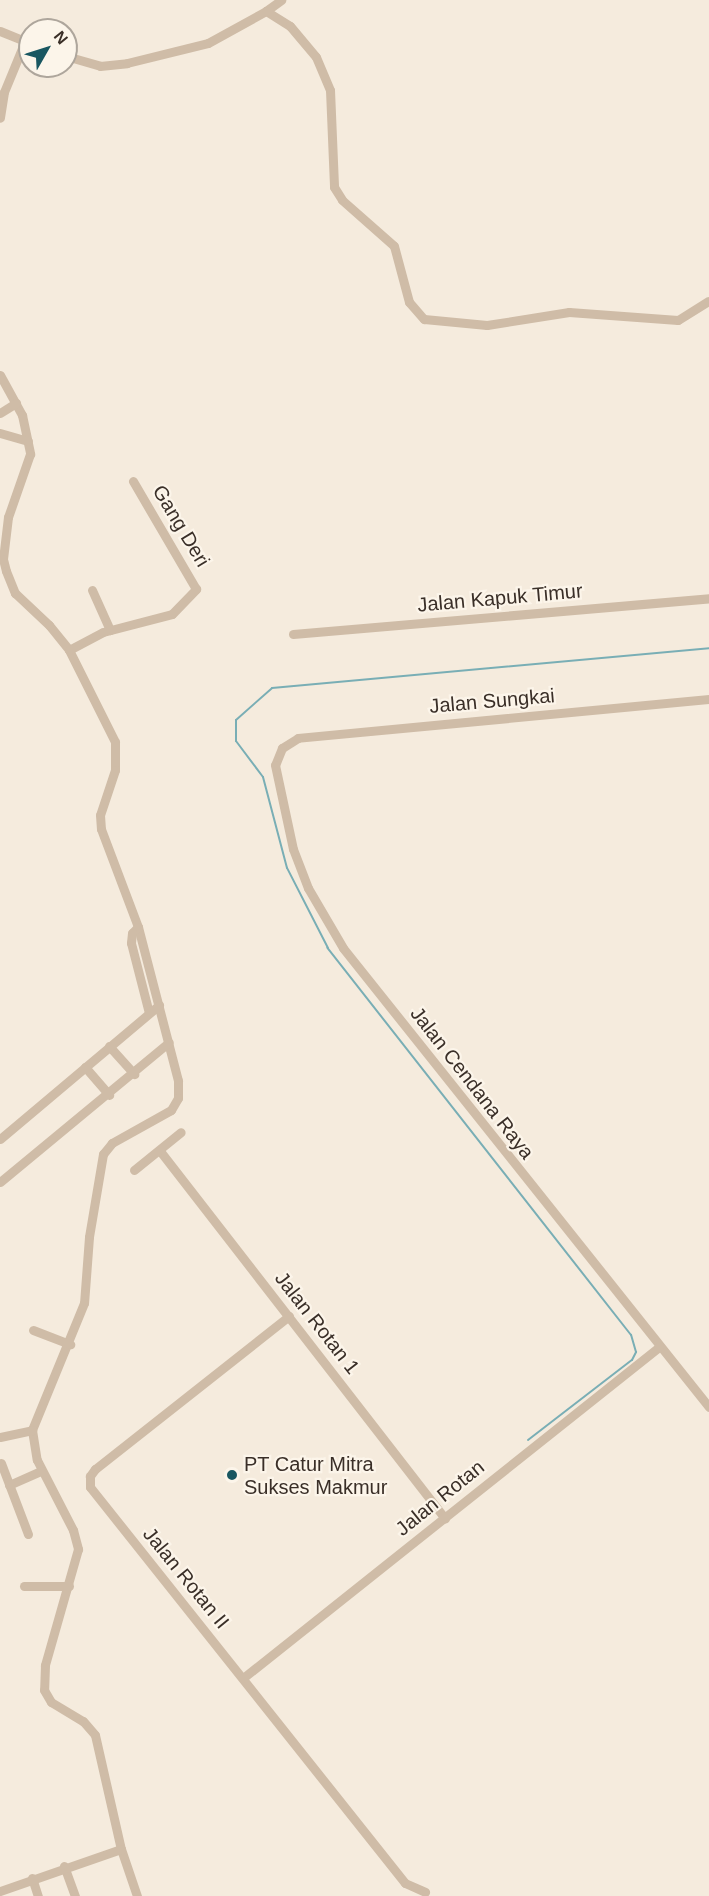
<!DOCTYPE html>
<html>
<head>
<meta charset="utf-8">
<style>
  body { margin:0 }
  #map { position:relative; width:709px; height:1896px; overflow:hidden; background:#f5ebdd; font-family:Arial,sans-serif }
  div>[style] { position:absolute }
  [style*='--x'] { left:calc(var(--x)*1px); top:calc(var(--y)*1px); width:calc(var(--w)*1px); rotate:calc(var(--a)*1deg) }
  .stream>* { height:2px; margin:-1px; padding:0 1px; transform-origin:1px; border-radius:1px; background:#79aeb5 }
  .minor>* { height:9px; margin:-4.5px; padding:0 4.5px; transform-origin:4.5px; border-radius:4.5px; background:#cfbca7 }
  .dots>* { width:16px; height:16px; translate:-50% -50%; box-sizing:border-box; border:3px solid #fcf5ea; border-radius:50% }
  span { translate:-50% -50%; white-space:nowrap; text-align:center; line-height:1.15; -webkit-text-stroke:4.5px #fcf5ea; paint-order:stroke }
  .street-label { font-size:20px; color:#3a2f28 }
  .poi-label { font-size:20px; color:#3a2f28 }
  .left { translate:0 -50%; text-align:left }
  .north { position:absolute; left:18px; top:18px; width:60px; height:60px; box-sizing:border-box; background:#fcf5ea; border:2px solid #aea69c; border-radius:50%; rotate:51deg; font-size:16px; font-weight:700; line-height:24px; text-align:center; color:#3a2f28 }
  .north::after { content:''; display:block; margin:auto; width:21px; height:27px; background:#195761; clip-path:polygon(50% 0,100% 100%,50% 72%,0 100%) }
</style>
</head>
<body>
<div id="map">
  <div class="stream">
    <div style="--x:528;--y:1440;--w:131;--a:-37.6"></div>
    <div style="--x:632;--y:1360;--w:9;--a:-63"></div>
    <div style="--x:636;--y:1352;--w:18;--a:-106"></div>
    <div style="--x:631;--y:1335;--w:492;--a:-128.1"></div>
    <div style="--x:328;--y:948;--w:90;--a:-117.1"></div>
    <div style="--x:287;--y:868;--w:94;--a:-104.8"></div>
    <div style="--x:263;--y:777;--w:45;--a:-126.9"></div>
    <div style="--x:236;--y:741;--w:21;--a:-90"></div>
    <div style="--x:236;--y:720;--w:48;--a:-41.6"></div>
    <div style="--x:272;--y:688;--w:439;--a:-5.2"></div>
  </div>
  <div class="minor">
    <div style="--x:266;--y:11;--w:19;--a:-36"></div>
    <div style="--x:0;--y:31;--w:27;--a:22"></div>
    <div style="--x:25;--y:41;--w:55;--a:112.4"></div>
    <div style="--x:4;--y:92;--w:26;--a:99"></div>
    <div style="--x:66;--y:56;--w:35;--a:16"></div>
    <div style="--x:100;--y:66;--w:27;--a:-6"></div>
    <div style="--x:127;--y:63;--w:83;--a:-13.9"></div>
    <div style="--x:208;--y:43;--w:66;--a:-28.9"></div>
    <div style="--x:266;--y:11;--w:28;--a:32"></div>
    <div style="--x:290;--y:26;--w:40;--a:50"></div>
    <div style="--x:316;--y:57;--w:36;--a:67"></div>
    <div style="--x:330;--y:90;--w:97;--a:87.6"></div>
    <div style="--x:334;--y:187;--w:15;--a:58"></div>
    <div style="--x:342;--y:200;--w:69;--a:41.5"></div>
    <div style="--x:394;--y:246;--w:58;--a:75"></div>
    <div style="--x:409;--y:302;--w:23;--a:49"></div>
    <div style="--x:424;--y:319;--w:63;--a:5.4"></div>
    <div style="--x:487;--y:325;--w:83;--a:-9"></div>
    <div style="--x:569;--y:312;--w:109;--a:4.2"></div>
    <div style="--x:678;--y:320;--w:36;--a:-32"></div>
    <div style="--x:0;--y:375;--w:46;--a:61.2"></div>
    <div style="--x:22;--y:415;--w:40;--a:78"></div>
    <div style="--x:30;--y:454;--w:67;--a:109.2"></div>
    <div style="--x:8;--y:517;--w:42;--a:96.8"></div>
    <div style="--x:3;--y:559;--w:12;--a:76"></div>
    <div style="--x:6;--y:571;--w:24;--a:68"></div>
    <div style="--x:15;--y:593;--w:47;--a:43.3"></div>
    <div style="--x:49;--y:625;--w:32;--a:51"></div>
    <div style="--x:69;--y:650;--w:103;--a:63.4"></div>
    <div style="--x:115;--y:742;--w:28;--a:90"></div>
    <div style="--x:115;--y:770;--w:47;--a:108.4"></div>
    <div style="--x:100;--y:815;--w:14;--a:86"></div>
    <div style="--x:101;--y:829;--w:105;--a:69.3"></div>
    <div style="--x:138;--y:927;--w:159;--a:75.4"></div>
    <div style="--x:178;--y:1081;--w:17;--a:90"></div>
    <div style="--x:178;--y:1098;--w:14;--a:120"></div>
    <div style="--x:171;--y:1110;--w:68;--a:150.8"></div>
    <div style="--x:112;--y:1143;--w:14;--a:129"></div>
    <div style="--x:103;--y:1154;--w:84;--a:99.6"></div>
    <div style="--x:89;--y:1237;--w:66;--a:94.3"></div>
    <div style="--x:84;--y:1303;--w:137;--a:112.3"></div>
    <div style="--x:32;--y:1430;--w:30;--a:81"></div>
    <div style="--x:37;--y:1460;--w:79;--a:62.8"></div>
    <div style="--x:73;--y:1530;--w:20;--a:75"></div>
    <div style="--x:78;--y:1549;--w:121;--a:105.9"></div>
    <div style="--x:45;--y:1665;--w:25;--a:92"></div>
    <div style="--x:44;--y:1690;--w:14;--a:60"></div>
    <div style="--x:51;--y:1702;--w:37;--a:31"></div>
    <div style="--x:83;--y:1721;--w:18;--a:49"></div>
    <div style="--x:95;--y:1735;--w:117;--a:77.2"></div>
    <div style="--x:121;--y:1849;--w:50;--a:71.2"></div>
    <div style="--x:0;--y:413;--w:19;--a:-32"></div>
    <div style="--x:0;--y:433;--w:29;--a:16"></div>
    <div style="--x:92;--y:590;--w:44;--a:65.8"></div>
    <div style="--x:293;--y:634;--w:418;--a:-4.9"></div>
    <div style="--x:69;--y:650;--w:38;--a:-28"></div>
    <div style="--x:103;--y:632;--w:71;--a:-14.6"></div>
    <div style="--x:172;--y:614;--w:35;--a:-46"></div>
    <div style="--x:196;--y:589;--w:125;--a:-120.3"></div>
    <div style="--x:709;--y:699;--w:413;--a:174.6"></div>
    <div style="--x:298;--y:738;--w:19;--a:148"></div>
    <div style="--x:282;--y:748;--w:18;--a:112"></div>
    <div style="--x:275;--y:765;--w:86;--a:77.9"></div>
    <div style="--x:293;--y:849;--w:42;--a:69"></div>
    <div style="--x:308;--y:888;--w:69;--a:59.7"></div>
    <div style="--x:343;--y:948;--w:587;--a:51.43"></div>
    <div style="--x:138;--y:927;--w:8;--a:135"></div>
    <div style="--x:132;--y:933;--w:10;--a:96"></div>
    <div style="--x:131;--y:943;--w:72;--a:75.6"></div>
    <div style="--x:109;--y:1046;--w:38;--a:48"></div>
    <div style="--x:85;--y:1067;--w:37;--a:49"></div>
    <div style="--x:0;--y:1139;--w:208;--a:-40.1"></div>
    <div style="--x:160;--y:1151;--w:465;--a:52.2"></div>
    <div style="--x:134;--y:1170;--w:60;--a:-39"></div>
    <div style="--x:0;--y:1182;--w:219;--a:-39.6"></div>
    <div style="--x:289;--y:1316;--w:247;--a:141.7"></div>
    <div style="--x:95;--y:1469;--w:9;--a:126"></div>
    <div style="--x:90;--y:1476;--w:11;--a:90"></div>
    <div style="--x:90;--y:1487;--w:506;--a:51.5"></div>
    <div style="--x:405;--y:1883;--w:22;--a:24"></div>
    <div style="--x:33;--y:1330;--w:40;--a:21"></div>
    <div style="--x:0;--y:1437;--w:33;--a:-12"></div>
    <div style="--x:1;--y:1463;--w:76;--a:69.2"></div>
    <div style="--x:9;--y:1485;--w:35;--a:-24"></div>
    <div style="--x:24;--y:1586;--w:45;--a:0"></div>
    <div style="--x:243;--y:1678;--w:532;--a:-38.51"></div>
    <div style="--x:64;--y:1866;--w:32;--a:70"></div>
    <div style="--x:32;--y:1878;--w:19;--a:72"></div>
    <div style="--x:0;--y:1891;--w:128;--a:-19.1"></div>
  </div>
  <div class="dots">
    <div style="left:232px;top:1475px;background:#195761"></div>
  </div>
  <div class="street-label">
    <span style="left:181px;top:526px;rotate:59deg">Gang Deri</span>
    <span style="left:500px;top:598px;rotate:-5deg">Jalan Kapuk Timur</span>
    <span style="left:492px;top:701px;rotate:-5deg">Jalan Sungkai</span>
    <span style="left:472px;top:1083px;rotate:52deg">Jalan Cendana Raya</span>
    <span style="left:317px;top:1323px;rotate:52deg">Jalan Rotan 1</span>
    <span style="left:440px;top:1498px;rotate:-39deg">Jalan Rotan</span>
    <span style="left:186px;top:1578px;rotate:51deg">Jalan Rotan II</span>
  </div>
  <div class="poi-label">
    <span class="left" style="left:244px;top:1476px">PT Catur Mitra<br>Sukses Makmur</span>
  </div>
  <div class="north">N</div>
</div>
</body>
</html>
